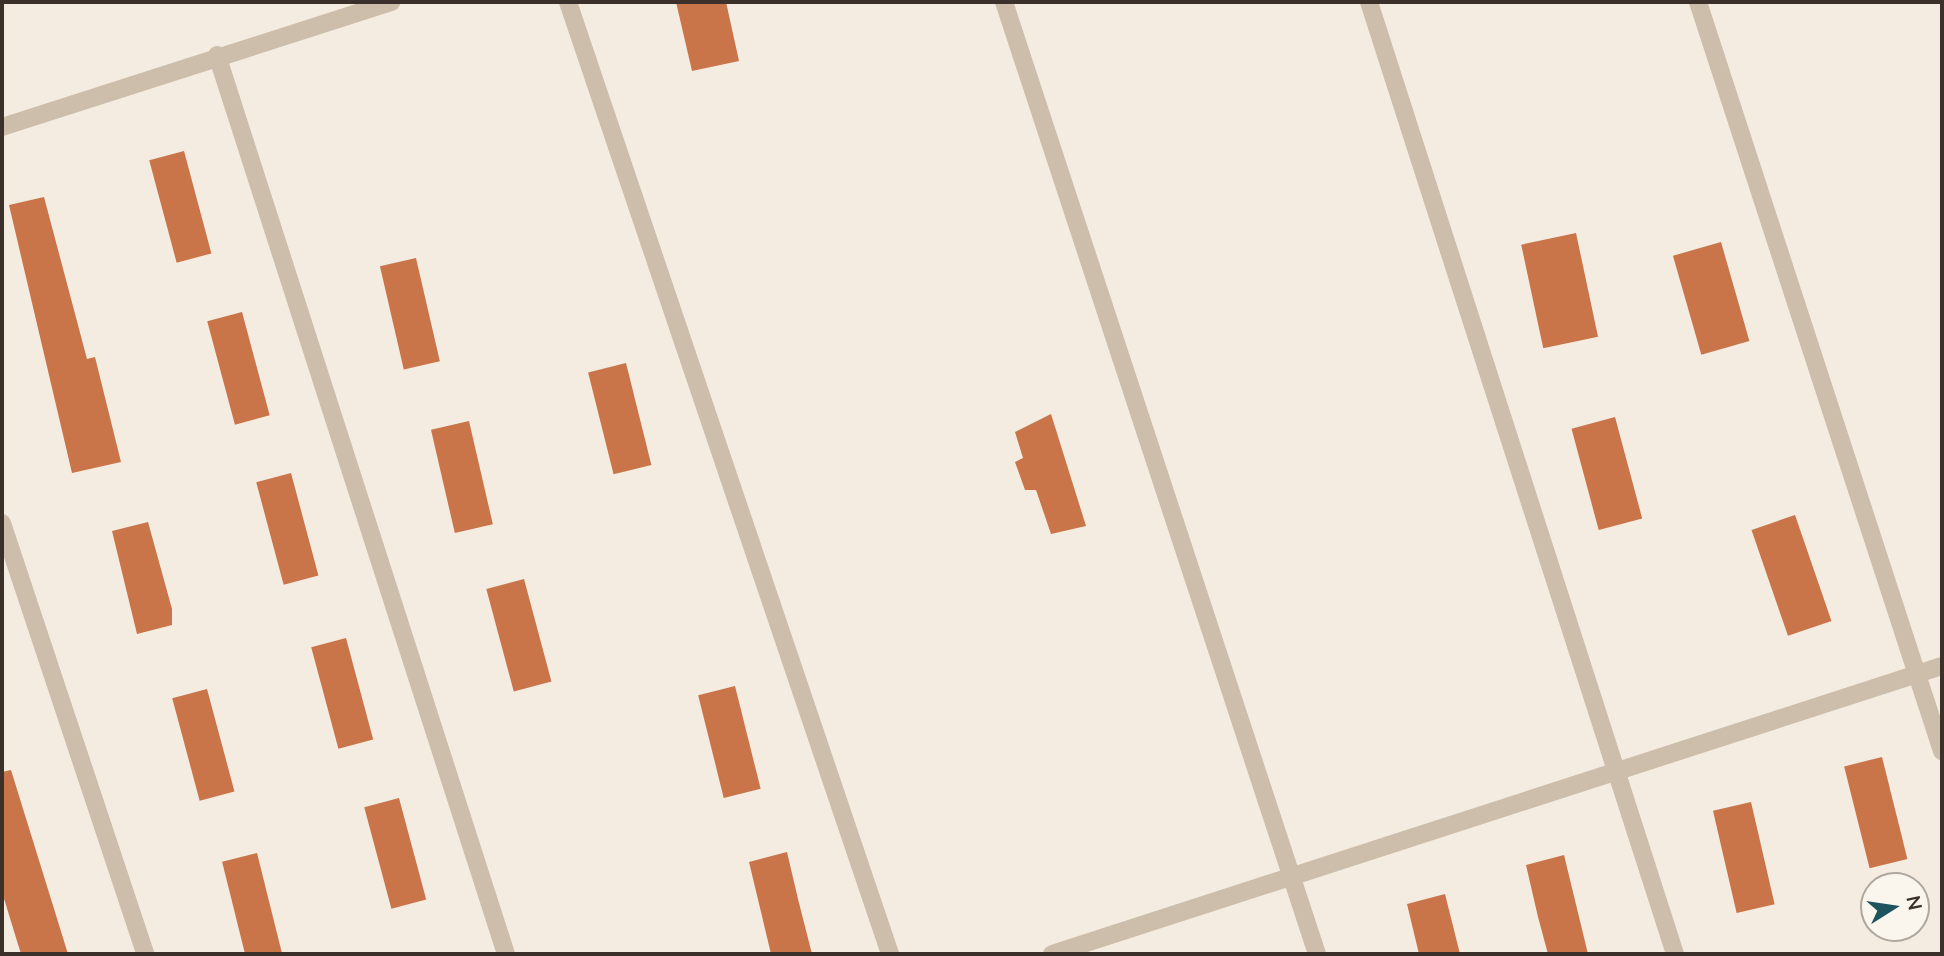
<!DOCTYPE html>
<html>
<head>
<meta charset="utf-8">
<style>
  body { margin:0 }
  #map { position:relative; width:1944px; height:956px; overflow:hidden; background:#f4ece0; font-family:"Nunito Sans",sans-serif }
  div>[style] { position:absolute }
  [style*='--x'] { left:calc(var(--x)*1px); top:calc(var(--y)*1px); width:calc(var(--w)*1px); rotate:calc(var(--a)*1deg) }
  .building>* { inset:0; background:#c97449; transform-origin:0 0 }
  .minor>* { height:18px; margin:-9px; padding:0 9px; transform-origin:9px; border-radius:9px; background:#cdbeab }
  span { translate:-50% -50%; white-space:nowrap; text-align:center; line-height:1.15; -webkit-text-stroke:5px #fbf6ed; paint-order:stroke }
  .frame { position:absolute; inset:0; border:4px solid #3b312a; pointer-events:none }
  .north { position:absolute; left:1860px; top:872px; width:70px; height:70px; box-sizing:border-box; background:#fbf6ed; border:2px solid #aea79f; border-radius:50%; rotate:78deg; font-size:19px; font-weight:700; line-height:28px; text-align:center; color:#3b312a }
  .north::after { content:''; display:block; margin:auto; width:24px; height:32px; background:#1e545e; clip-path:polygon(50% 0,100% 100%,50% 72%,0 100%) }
</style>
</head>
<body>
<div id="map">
  <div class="building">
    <div style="clip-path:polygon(676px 2px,726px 2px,739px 61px,692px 71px)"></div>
    <div style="left:184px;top:151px;width:106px;height:36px;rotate:75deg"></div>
    <div style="clip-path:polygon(44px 197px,87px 359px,95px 357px,121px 462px,72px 473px,9px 205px)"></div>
    <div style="left:1576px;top:233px;width:106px;height:56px;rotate:78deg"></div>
    <div style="left:1721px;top:242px;width:103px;height:50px;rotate:74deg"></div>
    <div style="left:416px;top:258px;width:106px;height:37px;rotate:77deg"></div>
    <div style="left:242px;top:312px;width:107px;height:36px;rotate:75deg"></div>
    <div style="left:626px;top:363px;width:105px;height:39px;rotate:76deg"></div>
    <div style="clip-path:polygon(1051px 414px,1086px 526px,1051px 534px,1036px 490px,1025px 490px,1015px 462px,1023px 458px,1015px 432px)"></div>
    <div style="left:1615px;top:417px;width:105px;height:45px;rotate:75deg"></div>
    <div style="left:469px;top:421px;width:106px;height:39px;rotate:77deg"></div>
    <div style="left:291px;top:473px;width:106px;height:36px;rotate:75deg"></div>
    <div style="left:1795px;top:515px;width:112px;height:46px;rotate:71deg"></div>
    <div style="clip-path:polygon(148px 522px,172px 609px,172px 625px,137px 634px,112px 531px)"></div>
    <div style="left:524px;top:579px;width:106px;height:39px;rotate:75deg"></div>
    <div style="left:346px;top:638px;width:105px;height:36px;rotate:75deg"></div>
    <div style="left:735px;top:686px;width:106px;height:38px;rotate:76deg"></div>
    <div style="left:207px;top:689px;width:106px;height:36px;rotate:75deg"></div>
    <div style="left:1882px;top:757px;width:105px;height:39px;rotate:76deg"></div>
    <div style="clip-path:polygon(11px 770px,68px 954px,21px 954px,2px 892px,2px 772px)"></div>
    <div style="left:399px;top:798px;width:105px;height:36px;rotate:75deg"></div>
    <div style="left:1751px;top:802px;width:105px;height:39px;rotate:77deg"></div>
    <div style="clip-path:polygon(787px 852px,798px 899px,812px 954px,771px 954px,761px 912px,749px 862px)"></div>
    <div style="left:257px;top:853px;width:104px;height:36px;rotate:76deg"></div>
    <div style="clip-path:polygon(1564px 855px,1588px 954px,1548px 954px,1538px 917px,1526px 865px)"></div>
    <div style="clip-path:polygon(1445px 894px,1460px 954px,1419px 954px,1407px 904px)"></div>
  </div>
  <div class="minor">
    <div style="--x:568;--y:2;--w:1005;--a:71.31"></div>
    <div style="--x:1004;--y:2;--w:1002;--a:71.8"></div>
    <div style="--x:1369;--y:2;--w:1000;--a:72.18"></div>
    <div style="--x:1698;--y:2;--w:788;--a:71.96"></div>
    <div style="--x:217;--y:55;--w:944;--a:72.18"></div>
    <div style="--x:2;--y:127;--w:409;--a:-17.8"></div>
    <div style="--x:2;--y:523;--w:454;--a:71.6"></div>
    <div style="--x:1052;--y:954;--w:935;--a:-17.93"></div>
  </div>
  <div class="frame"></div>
  <div class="north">N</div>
</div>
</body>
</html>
